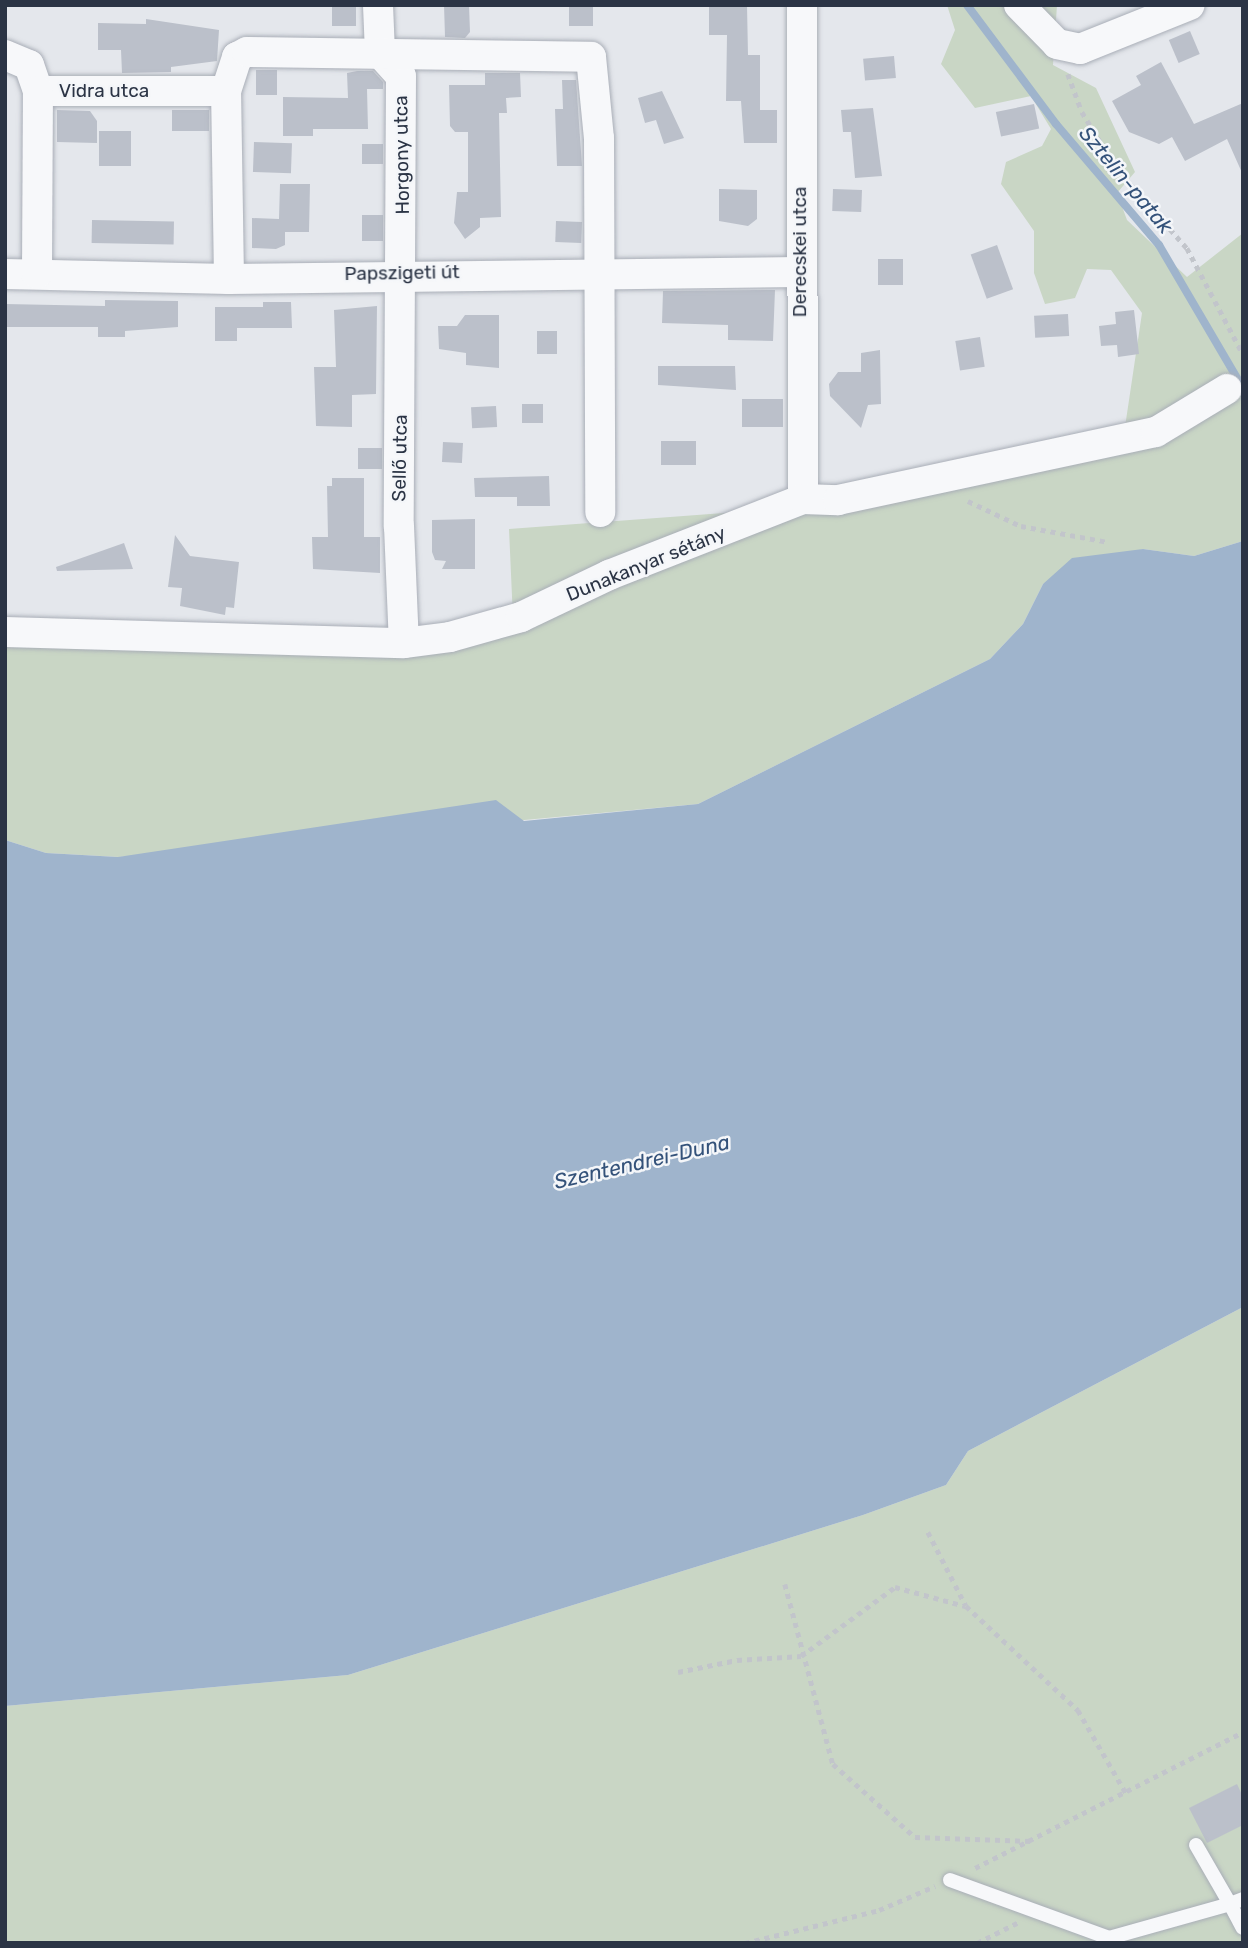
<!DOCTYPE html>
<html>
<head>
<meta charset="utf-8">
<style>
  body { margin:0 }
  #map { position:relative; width:1248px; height:1948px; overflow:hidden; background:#e4e7ec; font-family:Rubik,sans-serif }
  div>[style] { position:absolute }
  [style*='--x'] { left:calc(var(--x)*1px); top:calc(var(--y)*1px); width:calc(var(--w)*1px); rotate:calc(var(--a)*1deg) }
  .green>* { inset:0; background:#c9d6c5 }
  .water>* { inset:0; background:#9fb4cc }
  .stream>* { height:8px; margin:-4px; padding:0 4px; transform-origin:4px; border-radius:4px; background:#9fb4cc }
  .building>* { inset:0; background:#bbc0ca; transform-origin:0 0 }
  .path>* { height:4.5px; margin-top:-2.25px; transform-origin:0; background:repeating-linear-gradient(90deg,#c2c5cb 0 5px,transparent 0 10px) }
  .roads { filter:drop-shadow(0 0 2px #a9aeb7) drop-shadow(0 0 2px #a9aeb7) }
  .lane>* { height:14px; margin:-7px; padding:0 7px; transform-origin:7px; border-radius:7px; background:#f7f8fa }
  .street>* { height:30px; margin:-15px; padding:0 15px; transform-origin:15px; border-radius:15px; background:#f7f8fa }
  span { translate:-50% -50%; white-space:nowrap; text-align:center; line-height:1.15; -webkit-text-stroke:5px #f4f6f9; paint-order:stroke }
  .street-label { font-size:19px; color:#2b3445 }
  .water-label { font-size:21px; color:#34527a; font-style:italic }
  .frame { position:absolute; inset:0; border:7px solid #2b3445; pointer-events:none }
</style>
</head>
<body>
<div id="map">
  <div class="green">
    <div style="clip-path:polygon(947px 5px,1057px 5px,1053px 65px,1096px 88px,1135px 172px,1117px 193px,1127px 220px,1187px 277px,1243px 233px,1243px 541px,1194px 556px,1143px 549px,1043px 584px,1023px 624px,990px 659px,698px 804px,119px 857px,46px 853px,5px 840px,5px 634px,490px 628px,513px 619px,509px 529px,789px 508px,1122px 447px,1142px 313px,1111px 270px,1087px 269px,1075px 298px,1045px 304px,1034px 273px,1034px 231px,1001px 184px,1006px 162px,1042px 146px,1051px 129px,1031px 96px,975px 108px,941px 64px,955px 30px)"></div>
    <div style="clip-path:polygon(1243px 1307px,1243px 1943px,5px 1943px,5px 1706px,348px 1675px,863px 1515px,946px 1485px,968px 1451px)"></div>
  </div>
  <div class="water">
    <div style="clip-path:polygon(1243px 541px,1243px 1307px,968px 1451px,946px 1485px,863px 1515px,348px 1675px,5px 1706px,5px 840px,46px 853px,118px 857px,496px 800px,524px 821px,698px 804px,990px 659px,1023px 624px,1043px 584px,1072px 558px,1143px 549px,1194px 556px)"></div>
  </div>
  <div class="stream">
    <div style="--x:967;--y:5;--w:149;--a:53.2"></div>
    <div style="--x:1056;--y:124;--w:159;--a:49.6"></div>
    <div style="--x:1159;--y:245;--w:166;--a:59.6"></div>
  </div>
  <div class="building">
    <div style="left:332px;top:5px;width:24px;height:21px"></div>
    <div style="clip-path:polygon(444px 5px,469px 5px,470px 32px,465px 38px,445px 37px)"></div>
    <div style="left:569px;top:5px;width:24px;height:21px"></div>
    <div style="clip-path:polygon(709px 5px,747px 5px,748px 55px,760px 55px,760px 110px,777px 110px,777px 143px,744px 143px,741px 101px,726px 101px,727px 35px,709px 35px)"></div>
    <div style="clip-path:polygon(146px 19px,219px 30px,217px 61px,171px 67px,171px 72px,122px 73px,121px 50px,98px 50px,98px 23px,146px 24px)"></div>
    <div style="left:1190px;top:31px;width:25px;height:23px;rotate:67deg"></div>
    <div style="left:894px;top:56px;width:22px;height:31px;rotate:85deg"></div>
    <div style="clip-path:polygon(1161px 62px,1194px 124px,1243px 103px,1243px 175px,1227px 139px,1185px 161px,1172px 137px,1159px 144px,1129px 132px,1112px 101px,1141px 85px,1136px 76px)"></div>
    <div style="left:256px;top:70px;width:21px;height:25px"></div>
    <div style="clip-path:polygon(357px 71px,373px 71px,383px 82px,383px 89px,367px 89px,368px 129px,313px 129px,313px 136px,283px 136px,283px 97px,348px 98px,347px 73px)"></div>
    <div style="clip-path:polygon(485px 73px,520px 73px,521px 97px,506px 98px,507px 113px,499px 113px,501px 217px,480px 218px,480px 227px,465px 239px,454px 223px,457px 192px,468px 192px,468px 132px,455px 132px,450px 126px,449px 85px,485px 85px)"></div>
    <div style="clip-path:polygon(562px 80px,576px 80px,582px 166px,557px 166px,555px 109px,563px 109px)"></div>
    <div style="clip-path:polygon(662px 91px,684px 138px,664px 144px,656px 120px,645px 123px,638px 98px)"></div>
    <div style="left:1034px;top:104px;width:25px;height:39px;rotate:78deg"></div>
    <div style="clip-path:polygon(873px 108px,882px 176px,855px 178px,851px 132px,843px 132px,841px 110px)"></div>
    <div style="clip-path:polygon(57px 110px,90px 111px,97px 121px,97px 143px,57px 142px)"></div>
    <div style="left:172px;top:110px;width:37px;height:21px"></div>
    <div style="left:99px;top:131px;width:32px;height:35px"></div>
    <div style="left:254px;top:142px;width:38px;height:30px;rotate:2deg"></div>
    <div style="left:362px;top:144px;width:21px;height:20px"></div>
    <div style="clip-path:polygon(280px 184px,310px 184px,309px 232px,285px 232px,285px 245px,276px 249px,252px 248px,252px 218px,279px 219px)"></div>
    <div style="clip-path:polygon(719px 189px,757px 190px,757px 219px,748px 226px,719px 221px)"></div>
    <div style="left:833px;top:189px;width:29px;height:22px;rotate:2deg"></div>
    <div style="left:383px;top:215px;width:26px;height:21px;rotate:90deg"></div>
    <div style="left:92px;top:220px;width:82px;height:23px;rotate:1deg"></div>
    <div style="left:556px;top:221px;width:26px;height:21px;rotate:2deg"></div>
    <div style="left:997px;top:245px;width:47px;height:28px;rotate:70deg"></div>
    <div style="left:903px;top:259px;width:26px;height:25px;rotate:90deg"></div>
    <div style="clip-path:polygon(775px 290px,773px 341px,728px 340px,728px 325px,662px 323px,663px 291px)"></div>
    <div style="clip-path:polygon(105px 300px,178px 301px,178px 327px,125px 331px,125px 337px,98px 337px,98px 327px,5px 327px,5px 304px,105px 306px)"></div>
    <div style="clip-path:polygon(263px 302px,291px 302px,292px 328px,237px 328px,237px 341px,215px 341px,215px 307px,263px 307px)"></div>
    <div style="clip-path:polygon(377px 306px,376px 394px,352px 395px,352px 427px,316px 426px,314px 367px,336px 367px,334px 310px)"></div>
    <div style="clip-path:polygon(1134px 310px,1139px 354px,1118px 357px,1117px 345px,1101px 346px,1099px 326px,1116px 324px,1115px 312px)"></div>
    <div style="left:1068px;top:314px;width:22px;height:34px;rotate:87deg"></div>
    <div style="clip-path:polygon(465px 315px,499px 315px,499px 368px,466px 365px,466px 353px,439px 349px,438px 326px,457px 326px)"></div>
    <div style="left:537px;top:331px;width:20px;height:23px"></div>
    <div style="left:980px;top:337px;width:30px;height:25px;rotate:81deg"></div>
    <div style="clip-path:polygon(880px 350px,881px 404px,868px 405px,861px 428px,830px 396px,829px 384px,838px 372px,861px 372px,861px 353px)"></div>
    <div style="clip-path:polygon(658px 366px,735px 366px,736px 390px,658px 385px)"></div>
    <div style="left:783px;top:399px;width:28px;height:41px;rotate:90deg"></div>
    <div style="left:522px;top:404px;width:21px;height:19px"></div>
    <div style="left:496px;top:406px;width:21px;height:25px;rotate:87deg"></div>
    <div style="left:661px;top:441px;width:35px;height:24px"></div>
    <div style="left:443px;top:442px;width:20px;height:20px;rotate:3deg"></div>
    <div style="left:358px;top:448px;width:24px;height:21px"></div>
    <div style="clip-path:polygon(549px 476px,550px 506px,517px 506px,517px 497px,475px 497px,474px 478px)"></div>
    <div style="clip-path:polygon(332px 478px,364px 478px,364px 537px,380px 537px,380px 573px,313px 569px,312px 537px,328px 537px,327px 486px,332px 486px)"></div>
    <div style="clip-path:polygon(475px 519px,475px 569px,442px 569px,446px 561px,435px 560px,432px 552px,432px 520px)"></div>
    <div style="clip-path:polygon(175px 535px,190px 556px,239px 562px,234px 608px,226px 607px,225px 615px,180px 606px,182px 588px,168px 587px)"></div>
    <div style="clip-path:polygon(124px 543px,133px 569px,57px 571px,56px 567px)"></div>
    <div style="clip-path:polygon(1237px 1784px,1243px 1797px,1243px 1825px,1207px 1843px,1189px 1808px)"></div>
  </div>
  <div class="path">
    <div style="--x:1068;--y:74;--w:40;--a:69.8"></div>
    <div style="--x:1082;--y:112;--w:67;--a:58.4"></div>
    <div style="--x:1117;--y:169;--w:106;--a:48.5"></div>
    <div style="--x:1187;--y:248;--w:120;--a:62.2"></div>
    <div style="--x:968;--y:501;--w:59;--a:25.3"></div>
    <div style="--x:1021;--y:526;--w:88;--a:10.4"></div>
    <div style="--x:928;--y:1532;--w:83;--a:62.8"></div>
    <div style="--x:966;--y:1606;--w:153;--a:42.9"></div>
    <div style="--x:1078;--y:1710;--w:96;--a:60"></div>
    <div style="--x:785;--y:1584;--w:186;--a:75.1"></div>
    <div style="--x:833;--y:1764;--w:110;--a:41.7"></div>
    <div style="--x:915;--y:1837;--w:117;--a:2"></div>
    <div style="--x:678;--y:1672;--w:60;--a:-11.5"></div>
    <div style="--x:737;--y:1660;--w:64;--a:-3.6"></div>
    <div style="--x:801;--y:1656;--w:117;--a:-36.3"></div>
    <div style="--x:895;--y:1587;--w:73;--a:15.2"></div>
    <div style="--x:975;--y:1868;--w:301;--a:-26.9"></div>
    <div style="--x:745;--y:1943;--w:138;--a:-13.8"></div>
    <div style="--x:879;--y:1910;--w:61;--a:-23.2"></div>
    <div style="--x:977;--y:1943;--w:45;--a:-26.6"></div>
  </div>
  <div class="roads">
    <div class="lane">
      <div style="--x:950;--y:1880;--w:169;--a:20"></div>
      <div style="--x:1109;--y:1938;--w:126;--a:-15.7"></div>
      <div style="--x:1230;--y:1904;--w:68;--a:-120"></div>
      <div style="--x:1243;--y:1899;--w:14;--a:159"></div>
      <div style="--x:1230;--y:1904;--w:27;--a:62"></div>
    </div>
    <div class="street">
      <div style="--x:378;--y:5;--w:48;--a:87.6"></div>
      <div style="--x:380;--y:53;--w:31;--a:48"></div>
      <div style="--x:401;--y:76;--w:450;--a:90.3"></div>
      <div style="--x:399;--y:526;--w:117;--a:87.6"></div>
      <div style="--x:802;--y:5;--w:494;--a:89.9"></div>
      <div style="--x:1019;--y:5;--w:54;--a:45.7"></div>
      <div style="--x:1057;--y:44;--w:24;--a:12"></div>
      <div style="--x:1080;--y:49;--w:118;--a:-21.8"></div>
      <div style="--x:5;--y:55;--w:26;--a:23"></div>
      <div style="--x:29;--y:65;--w:28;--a:71"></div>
      <div style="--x:38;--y:91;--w:188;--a:0"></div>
      <div style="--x:5;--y:274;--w:224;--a:1.3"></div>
      <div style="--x:229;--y:279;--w:570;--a:-0.7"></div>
      <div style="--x:37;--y:274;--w:183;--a:-89.7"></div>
      <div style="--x:229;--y:279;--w:188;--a:-90.9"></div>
      <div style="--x:226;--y:91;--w:36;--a:-72"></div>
      <div style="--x:237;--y:57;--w:11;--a:-27"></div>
      <div style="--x:247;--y:52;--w:344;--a:0.8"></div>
      <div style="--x:591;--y:57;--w:81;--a:84.4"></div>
      <div style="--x:599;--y:138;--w:374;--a:89.8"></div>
      <div style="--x:5;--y:632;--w:399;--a:1.6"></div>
      <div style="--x:404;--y:643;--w:46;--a:-7.4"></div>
      <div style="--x:450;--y:637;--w:74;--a:-15.7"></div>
      <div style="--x:521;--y:617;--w:98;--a:-25.5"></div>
      <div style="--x:609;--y:575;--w:208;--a:-21.4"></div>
      <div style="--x:803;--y:499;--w:35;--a:2"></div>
      <div style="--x:838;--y:500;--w:325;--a:-12.1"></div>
      <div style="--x:1156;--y:432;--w:83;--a:-31.2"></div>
    </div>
  </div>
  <div class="street-label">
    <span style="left:104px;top:91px">Vidra utca</span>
    <span style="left:402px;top:155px;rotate:-91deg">Horgony utca</span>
    <span style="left:800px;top:252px;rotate:-90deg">Derecskei utca</span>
    <span style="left:402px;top:273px;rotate:-1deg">Papszigeti út</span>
    <span style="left:400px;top:458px;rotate:-89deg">Sellő utca</span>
    <span style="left:646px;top:564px;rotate:-22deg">Dunakanyar sétány</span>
  </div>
  <div class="water-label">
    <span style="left:1126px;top:180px;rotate:50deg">Sztelin-patak</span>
    <span style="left:642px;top:1162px;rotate:-13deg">Szentendrei-Duna</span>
  </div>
  <div class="frame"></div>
</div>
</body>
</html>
